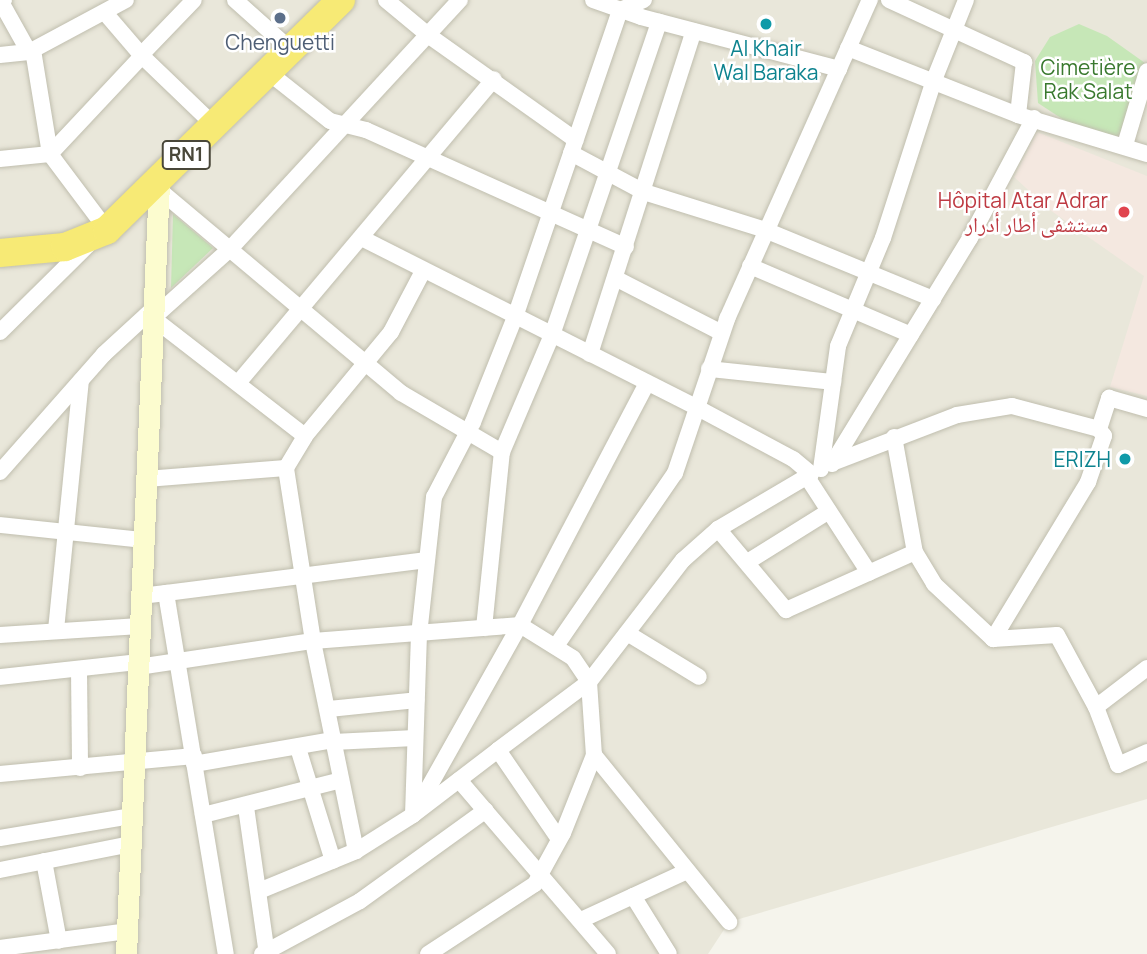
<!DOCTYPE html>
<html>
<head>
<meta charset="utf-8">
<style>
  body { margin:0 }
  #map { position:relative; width:1147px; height:954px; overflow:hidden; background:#f5f4ec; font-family:Manrope,"Noto Naskh Arabic",sans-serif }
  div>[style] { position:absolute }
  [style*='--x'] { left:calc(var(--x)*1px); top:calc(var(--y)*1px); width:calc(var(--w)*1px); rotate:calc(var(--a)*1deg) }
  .residential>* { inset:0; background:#e9e7da }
  .medical>* { inset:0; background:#f4e8e0 }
  .green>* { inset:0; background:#c6e7b7 }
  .roads { filter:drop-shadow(0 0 2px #c0beae) drop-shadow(0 0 2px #c0beae) }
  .street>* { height:16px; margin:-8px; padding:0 8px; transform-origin:8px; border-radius:8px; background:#fff }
  .secondary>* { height:21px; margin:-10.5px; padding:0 10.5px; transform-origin:10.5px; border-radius:10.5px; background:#fcfccf }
  .highway>* { height:28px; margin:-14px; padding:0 14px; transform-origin:14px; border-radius:14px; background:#f7ea75 }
  .dots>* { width:19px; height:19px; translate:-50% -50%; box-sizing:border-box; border:4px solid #fff; border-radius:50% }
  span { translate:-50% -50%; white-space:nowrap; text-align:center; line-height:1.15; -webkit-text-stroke:5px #fff; paint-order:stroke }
  .shield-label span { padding:2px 5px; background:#fff; border:2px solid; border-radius:5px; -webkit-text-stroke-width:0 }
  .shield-label { font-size:19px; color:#494739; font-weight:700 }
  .service-label { font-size:21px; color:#4e5e75 }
  .culture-label { font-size:21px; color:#0d838f }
  .right { translate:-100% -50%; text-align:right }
  .park-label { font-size:21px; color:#39792e }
  .health-label { font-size:21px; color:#be3a42 }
</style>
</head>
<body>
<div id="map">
  <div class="residential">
    <div style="clip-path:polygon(0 0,1147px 0,1147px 799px,729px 922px,708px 954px,0 954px)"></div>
  </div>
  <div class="medical">
    <div style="clip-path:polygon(1037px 132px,1147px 176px,1147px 396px,1110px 387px,1144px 276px,1050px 210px,1014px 177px)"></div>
  </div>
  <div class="green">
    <div style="clip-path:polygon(1079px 24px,1107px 36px,1145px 63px,1119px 136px,1085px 134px,1038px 103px,1035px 61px,1050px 37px)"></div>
    <div style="clip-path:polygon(173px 214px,213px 248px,171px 288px)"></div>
  </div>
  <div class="roads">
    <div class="street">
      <div style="--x:4;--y:0;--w:4;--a:146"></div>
      <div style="--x:1;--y:2;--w:57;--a:60.8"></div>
      <div style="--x:29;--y:52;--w:110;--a:-28.2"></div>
      <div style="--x:235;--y:0;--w:75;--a:41.8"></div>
      <div style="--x:386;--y:0;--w:55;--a:39.8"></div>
      <div style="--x:428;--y:35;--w:181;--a:35.4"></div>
      <div style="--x:593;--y:0;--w:51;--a:19.5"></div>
      <div style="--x:641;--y:17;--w:205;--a:14.7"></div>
      <div style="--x:889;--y:0;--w:149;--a:24.7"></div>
      <div style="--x:1024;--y:62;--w:53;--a:96.5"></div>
      <div style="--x:848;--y:48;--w:183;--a:21.5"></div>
      <div style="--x:1018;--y:115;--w:135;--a:16.8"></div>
      <div style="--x:33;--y:50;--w:105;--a:80.7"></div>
      <div style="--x:50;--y:154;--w:95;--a:53.1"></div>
      <div style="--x:0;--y:55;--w:29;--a:-6"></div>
      <div style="--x:141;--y:55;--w:76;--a:-46.1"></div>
      <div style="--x:142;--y:56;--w:101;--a:43.8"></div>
      <div style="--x:268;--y:72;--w:79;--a:38.3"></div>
      <div style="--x:330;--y:121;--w:37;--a:14"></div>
      <div style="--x:366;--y:130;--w:285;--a:24.2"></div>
      <div style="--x:1125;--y:145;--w:77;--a:-73.4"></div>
      <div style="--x:571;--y:153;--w:83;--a:28.1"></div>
      <div style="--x:644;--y:192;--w:127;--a:17.4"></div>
      <div style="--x:765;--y:230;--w:182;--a:22.3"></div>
      <div style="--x:0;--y:159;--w:50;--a:-5.7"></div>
      <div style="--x:50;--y:154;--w:134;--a:-46.8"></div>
      <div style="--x:142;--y:56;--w:55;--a:-130.6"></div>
      <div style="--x:158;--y:189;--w:317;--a:40"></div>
      <div style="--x:401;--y:393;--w:117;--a:30.3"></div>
      <div style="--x:750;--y:266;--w:175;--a:23.2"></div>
      <div style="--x:615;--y:278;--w:120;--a:27.2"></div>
      <div style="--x:0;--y:332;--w:124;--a:-44.7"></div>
      <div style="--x:590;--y:354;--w:339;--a:-72.2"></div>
      <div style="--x:709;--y:369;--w:125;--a:6"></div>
      <div style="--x:238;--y:383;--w:397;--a:-49.9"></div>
      <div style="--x:305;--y:436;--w:192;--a:-142.2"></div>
      <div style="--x:153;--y:318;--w:103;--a:-41.9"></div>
      <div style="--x:230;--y:249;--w:339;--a:-47.3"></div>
      <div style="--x:894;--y:437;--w:117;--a:79.7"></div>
      <div style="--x:915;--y:552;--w:37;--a:59"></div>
      <div style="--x:934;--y:584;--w:81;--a:43"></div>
      <div style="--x:993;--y:639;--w:64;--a:-3.6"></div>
      <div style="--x:1057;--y:635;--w:82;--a:61.6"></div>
      <div style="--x:1096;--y:707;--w:62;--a:69.2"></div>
      <div style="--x:1118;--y:765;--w:32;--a:-24"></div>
      <div style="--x:832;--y:463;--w:134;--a:-21"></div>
      <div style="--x:957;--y:415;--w:56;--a:-9.3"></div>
      <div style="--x:1012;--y:406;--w:90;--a:14.8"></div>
      <div style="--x:1099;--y:429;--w:33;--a:-72"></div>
      <div style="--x:1109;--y:398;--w:40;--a:16"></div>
      <div style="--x:832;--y:464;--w:265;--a:-58.6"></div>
      <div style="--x:970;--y:238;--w:136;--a:-61.9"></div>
      <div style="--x:821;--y:469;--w:124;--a:-82.1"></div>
      <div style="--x:838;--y:346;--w:117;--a:-67.4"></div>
      <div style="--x:883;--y:238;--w:166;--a:-72.1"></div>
      <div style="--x:934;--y:80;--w:86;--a:-68.2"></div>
      <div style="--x:0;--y:472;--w:157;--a:-48.6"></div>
      <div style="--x:104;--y:354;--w:67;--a:-42.6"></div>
      <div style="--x:807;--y:477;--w:114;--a:57.1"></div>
      <div style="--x:146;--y:479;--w:140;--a:-4.5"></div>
      <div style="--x:0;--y:525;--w:144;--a:6"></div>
      <div style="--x:718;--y:529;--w:106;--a:50"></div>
      <div style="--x:786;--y:610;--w:141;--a:-24.2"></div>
      <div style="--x:749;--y:561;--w:94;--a:-32"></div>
      <div style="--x:166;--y:593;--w:263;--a:-7.2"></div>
      <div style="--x:141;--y:596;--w:25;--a:-7"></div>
      <div style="--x:166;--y:593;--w:366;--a:80.6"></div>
      <div style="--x:484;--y:628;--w:177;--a:-84.2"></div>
      <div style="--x:502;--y:452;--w:127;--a:-66.9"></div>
      <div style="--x:552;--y:335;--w:331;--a:-71.1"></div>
      <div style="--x:56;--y:630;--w:250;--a:-84.3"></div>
      <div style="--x:627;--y:633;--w:84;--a:31.4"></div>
      <div style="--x:0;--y:635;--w:140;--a:-3.7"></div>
      <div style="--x:993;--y:639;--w:184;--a:-58.8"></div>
      <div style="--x:1088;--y:482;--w:49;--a:-70.8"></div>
      <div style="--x:1104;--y:436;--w:9;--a:-126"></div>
      <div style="--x:556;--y:646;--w:210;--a:-55.5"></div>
      <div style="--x:675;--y:473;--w:163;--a:-71.3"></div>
      <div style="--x:727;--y:319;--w:350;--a:-65.9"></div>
      <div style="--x:138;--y:667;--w:177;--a:-8.5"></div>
      <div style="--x:313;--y:641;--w:208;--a:-4.4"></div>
      <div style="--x:520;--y:625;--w:62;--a:31.9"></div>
      <div style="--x:573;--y:658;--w:29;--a:56"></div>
      <div style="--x:589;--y:682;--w:73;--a:86.1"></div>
      <div style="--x:594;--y:755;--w:215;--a:51"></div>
      <div style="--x:79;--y:669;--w:99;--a:89.4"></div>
      <div style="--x:0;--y:677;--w:139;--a:-6.2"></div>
      <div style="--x:1096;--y:707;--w:64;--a:-37.4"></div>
      <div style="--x:329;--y:709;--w:88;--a:-5.8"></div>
      <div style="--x:333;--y:742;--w:82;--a:-2.8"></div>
      <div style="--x:298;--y:748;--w:118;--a:72.8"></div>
      <div style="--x:498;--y:750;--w:108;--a:55.6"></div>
      <div style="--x:194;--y:764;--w:141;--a:-9.8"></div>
      <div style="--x:0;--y:774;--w:195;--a:-5.3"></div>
      <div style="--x:459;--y:780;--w:229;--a:49.4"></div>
      <div style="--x:246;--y:807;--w:148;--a:81.9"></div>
      <div style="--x:416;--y:810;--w:212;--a:-60.7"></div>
      <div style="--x:520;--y:625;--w:273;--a:-62.3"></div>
      <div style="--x:203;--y:815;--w:142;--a:-14.2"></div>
      <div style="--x:413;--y:815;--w:180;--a:-88.1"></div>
      <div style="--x:419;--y:635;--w:139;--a:-83.8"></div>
      <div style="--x:434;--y:497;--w:85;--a:-62.5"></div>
      <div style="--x:473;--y:422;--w:113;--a:-68.2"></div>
      <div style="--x:515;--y:317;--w:324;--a:-71.1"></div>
      <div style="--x:620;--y:10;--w:26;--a:-23"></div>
      <div style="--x:0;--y:838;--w:134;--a:-9.5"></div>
      <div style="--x:356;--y:851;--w:214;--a:-101.6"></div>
      <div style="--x:313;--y:641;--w:175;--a:-98.9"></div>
      <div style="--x:286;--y:468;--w:37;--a:-59"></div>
      <div style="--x:305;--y:436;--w:135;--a:-50.4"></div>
      <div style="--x:391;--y:332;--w:69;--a:-62.3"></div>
      <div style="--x:44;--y:861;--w:81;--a:79.4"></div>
      <div style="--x:0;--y:870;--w:134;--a:-11.2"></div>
      <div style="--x:259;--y:891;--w:105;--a:-22.4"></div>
      <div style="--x:356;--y:851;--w:67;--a:-32.3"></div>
      <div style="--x:413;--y:815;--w:107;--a:-37.4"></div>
      <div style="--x:498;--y:750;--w:114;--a:-36.8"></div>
      <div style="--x:589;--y:682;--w:154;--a:-52.4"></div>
      <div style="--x:683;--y:560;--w:47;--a:-41.5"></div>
      <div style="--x:718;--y:529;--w:108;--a:-30.6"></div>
      <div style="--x:811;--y:474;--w:23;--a:-140"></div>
      <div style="--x:793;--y:459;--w:108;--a:-151.8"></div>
      <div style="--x:698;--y:408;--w:377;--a:-153.2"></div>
      <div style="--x:633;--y:896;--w:68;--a:58.2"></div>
      <div style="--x:581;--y:920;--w:117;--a:-24.8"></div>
      <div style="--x:0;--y:948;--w:128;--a:-7.6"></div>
      <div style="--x:262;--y:954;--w:111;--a:-28.4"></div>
      <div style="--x:360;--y:901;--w:155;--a:-35.8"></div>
      <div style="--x:428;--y:954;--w:128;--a:-33.2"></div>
      <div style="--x:535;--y:884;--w:58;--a:-61.2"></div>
      <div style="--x:563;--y:833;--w:84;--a:-68.3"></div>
    </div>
    <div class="secondary">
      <div style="--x:126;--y:954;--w:772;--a:-87.55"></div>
    </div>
    <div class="highway">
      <div style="--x:0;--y:253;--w:65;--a:-5.3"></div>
      <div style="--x:65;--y:247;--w:45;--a:-22"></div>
      <div style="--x:107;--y:230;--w:328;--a:-44.5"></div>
    </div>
  </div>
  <div class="dots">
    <div style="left:280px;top:18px;background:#5c6f8a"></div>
    <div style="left:766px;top:24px;background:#0f9aa8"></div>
    <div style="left:1124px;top:212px;background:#e0444e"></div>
    <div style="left:1125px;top:459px;background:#0f9aa8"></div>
  </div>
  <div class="shield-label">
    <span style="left:186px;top:155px">RN1</span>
  </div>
  <div class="service-label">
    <span style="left:280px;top:42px">Chenguetti</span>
  </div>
  <div class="culture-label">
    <span style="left:766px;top:60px">Al Khair<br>Wal Baraka</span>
    <span class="right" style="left:1111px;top:459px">ERIZH</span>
  </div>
  <div class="park-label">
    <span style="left:1088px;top:79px">Cimetière<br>Rak Salat</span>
  </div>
  <div class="health-label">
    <span class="right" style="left:1108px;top:212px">Hôpital Atar Adrar<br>مستشفى أطار أدرار</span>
  </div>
</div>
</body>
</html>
